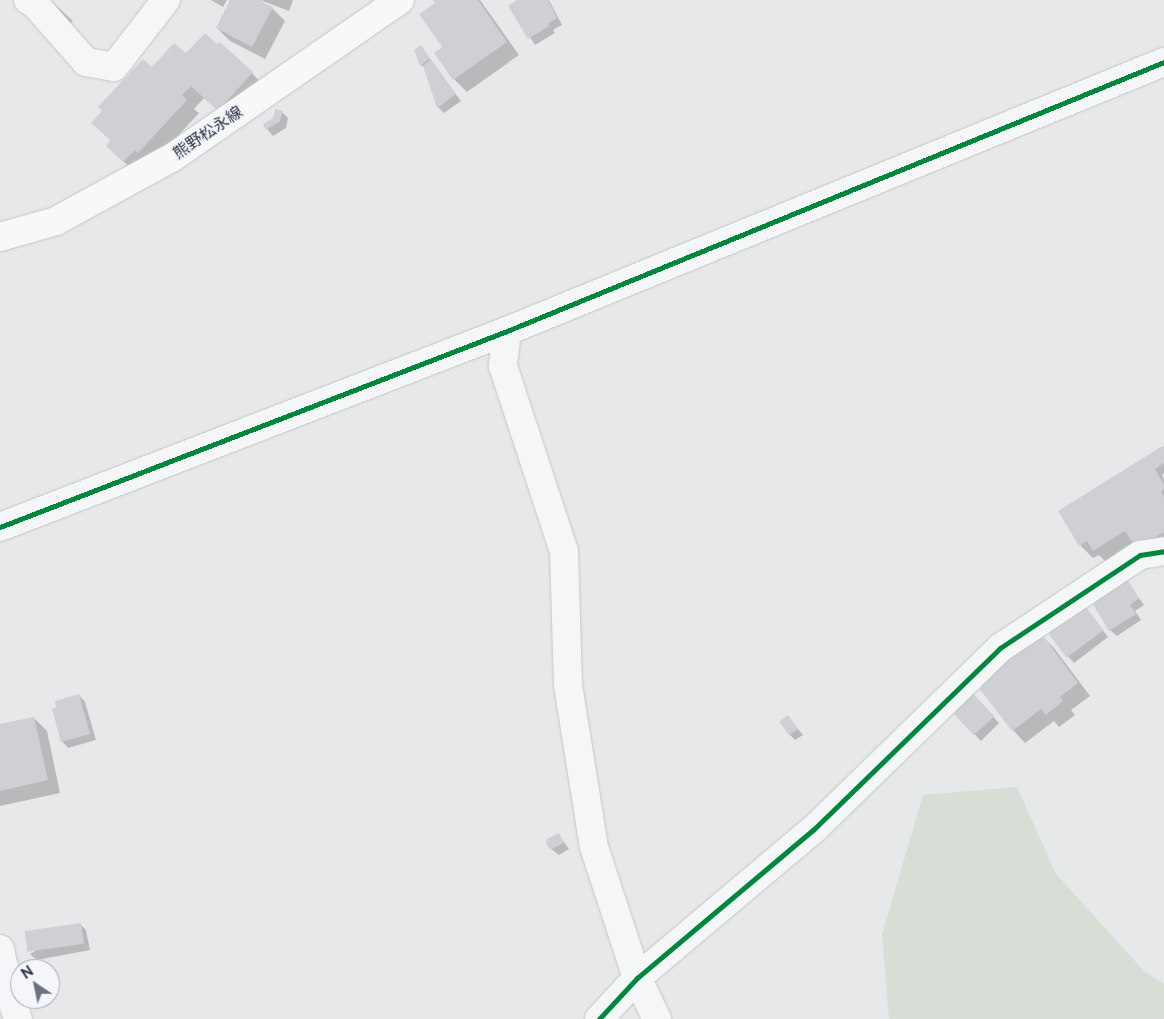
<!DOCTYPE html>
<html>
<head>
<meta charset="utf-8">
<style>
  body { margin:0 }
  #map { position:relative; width:1164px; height:1019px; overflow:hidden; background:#e6e8ea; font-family:Raleway,"Noto Sans JP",sans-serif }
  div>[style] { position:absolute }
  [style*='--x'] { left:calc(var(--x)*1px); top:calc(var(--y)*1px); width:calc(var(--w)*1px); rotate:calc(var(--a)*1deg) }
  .green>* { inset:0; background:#d6ded6 }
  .shadow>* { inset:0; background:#0003 }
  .building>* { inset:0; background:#ced0d3; transform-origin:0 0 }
  .roads { filter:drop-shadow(0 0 1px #c4c6c8) drop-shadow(0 0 1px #c4c6c8) }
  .minor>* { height:28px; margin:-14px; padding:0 14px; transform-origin:14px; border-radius:14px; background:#f5f6f7 }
  .secondary>* { height:28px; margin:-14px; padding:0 14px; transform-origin:14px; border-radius:14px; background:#f8f8f8 }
  .cycleway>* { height:5px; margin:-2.5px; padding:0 2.5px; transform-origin:2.5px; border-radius:2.5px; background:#00873e }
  span { translate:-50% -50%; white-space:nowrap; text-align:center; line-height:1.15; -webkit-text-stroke:4.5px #f4f6f9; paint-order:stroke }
  .street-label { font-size:16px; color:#2b3445 }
  .north { position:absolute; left:10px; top:959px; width:50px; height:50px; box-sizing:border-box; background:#f4f6f9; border:1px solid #a4a8b1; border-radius:50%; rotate:326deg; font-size:14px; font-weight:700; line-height:20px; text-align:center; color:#2b3445 }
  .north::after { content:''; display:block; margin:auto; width:18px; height:22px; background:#6c737f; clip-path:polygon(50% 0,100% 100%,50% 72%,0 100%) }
</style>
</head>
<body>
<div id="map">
  <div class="green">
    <div style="clip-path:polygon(1017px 787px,1056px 874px,1144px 971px,1164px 984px,1164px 1019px,889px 1019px,882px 935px,923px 795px)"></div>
  </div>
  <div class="shadow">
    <div style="clip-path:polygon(26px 0,50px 0,73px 21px,70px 23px,79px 32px,70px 43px)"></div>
    <div style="clip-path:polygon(211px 0,227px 0,223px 7px)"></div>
    <div style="clip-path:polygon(232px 0,259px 0,272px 8px,285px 21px,265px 59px,230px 41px,217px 28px)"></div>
    <div style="clip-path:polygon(260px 0,293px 0,289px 11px)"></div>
    <div style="clip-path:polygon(434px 0,480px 0,519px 55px,467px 92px,454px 79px,435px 53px,444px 47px)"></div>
    <div style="clip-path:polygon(520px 0,549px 0,562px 25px,553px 30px,555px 33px,535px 45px,510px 6px)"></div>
    <div style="clip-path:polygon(421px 47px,461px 101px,444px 113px,438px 107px,425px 68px,421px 65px)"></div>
    <div style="clip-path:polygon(186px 55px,252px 73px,264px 86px,231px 122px,204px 98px,194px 109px,199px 113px,151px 165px,137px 174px,120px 158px,152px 69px)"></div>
    <div style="clip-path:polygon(282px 112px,288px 118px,286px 128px,273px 136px,264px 125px)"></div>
    <div style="clip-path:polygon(1164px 447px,1164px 473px,1162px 475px,1164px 479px,1164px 553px,1107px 563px,1099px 555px,1093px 558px,1080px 545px)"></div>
    <div style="clip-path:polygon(1126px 580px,1144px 605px,1135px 611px,1141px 620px,1117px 636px,1110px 630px)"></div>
    <div style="clip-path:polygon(1083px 605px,1108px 637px,1074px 663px,1068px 656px)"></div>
    <div style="clip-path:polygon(1041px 635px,1054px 648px,1090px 696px,1071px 710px,1075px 715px,1059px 727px,1054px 721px,1025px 743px,1013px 730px)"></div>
    <div style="clip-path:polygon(79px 695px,85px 702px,96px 740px,68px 748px,62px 741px)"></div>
    <div style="clip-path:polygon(973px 695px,999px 723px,981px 741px,950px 709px)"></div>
    <div style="clip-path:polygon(788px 717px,803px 735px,795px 740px,789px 734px)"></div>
    <div style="clip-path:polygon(34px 718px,47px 731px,60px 793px,0 806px,0 726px)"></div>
    <div style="clip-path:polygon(559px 835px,569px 849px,559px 855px,550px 848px)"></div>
    <div style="clip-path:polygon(80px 924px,86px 930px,90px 950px,37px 960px,30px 954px)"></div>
  </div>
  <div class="building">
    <div style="clip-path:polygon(230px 0,259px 0,273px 7px,252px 47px,216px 28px)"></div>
    <div style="clip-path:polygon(433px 0,478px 0,507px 42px,453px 80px,434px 53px,442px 47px,419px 14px,435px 3px)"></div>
    <div style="clip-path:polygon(517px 0,548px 0,557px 18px,548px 24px,549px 26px,528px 39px,508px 6px)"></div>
    <div style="clip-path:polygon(205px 33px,217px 44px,220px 42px,253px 72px,218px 111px,191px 86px,182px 95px,187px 100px,138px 153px,135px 150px,123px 162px,106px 146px,110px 140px,91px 123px,102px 111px,98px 107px,143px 59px,152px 67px,174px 43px,186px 53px)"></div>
    <div style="clip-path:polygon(421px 45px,430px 58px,420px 66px,414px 50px)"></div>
    <div style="clip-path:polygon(431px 59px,456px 94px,437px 108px,423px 66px)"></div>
    <div style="clip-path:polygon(275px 109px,283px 111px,280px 121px,266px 130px,263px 124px,273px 118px)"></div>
    <div style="clip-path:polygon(1164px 445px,1164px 463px,1155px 469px,1164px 485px,1164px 489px,1161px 492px,1164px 497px,1164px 532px,1136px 549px,1125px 531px,1093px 551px,1087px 541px,1079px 546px,1058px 511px)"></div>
    <div style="clip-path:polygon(1127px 579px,1139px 598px,1130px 605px,1136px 614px,1109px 631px,1091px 601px)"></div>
    <div style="left:1083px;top:603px;width:34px;height:46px;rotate:53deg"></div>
    <div style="clip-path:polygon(1041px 633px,1078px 683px,1060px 697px,1063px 701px,1046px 715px,1041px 709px,1012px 731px,975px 683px)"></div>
    <div style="left:967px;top:687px;width:40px;height:28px;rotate:47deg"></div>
    <div style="clip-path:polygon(79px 694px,90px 734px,61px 742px,52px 709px,56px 707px,55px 701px)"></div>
    <div style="left:788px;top:715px;width:17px;height:11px;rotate:54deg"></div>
    <div style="clip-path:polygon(34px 717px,48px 780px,0 791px,0 724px)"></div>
    <div style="clip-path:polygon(559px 833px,564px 843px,552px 849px,549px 848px,546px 843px,547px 839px)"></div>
    <div style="left:81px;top:923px;width:21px;height:57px;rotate:82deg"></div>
  </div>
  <div class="roads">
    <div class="minor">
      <div style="--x:28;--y:0;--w:7;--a:27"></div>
      <div style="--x:34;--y:3;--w:79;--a:48.6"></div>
      <div style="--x:86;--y:62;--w:28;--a:10"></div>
      <div style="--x:114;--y:67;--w:85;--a:-52.2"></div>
      <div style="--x:507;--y:331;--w:35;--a:97"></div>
      <div style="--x:503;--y:366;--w:195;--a:71.8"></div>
      <div style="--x:564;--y:551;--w:134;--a:88.3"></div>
      <div style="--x:568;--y:685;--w:164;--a:80.9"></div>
      <div style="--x:594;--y:847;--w:138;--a:71.8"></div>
      <div style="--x:637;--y:978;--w:46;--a:64"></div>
      <div style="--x:0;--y:527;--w:544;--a:-21.14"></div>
      <div style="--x:507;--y:331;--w:710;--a:-22.27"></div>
      <div style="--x:0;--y:949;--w:39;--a:78"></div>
      <div style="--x:8;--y:987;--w:34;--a:73"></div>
      <div style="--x:599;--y:1019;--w:56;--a:-47.2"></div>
      <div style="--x:637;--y:978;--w:230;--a:-40.1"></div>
      <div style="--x:813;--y:830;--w:261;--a:-44.2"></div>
      <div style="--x:1000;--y:648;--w:168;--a:-33.6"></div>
      <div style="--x:1140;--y:555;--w:24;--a:-9"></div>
    </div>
    <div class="secondary">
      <div style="--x:0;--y:237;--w:58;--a:-15.9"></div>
      <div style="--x:56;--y:221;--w:133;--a:-28.7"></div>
      <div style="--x:173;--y:157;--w:276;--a:-34.7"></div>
    </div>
  </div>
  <div class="cycleway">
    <div style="--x:0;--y:527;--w:544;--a:-21.14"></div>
    <div style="--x:507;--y:331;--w:710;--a:-22.27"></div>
    <div style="--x:599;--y:1019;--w:56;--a:-47.2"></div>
    <div style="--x:637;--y:978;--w:230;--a:-40.1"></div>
    <div style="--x:813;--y:830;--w:261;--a:-44.2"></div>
    <div style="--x:1000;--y:648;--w:168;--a:-33.6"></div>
    <div style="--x:1140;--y:555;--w:24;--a:-9"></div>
  </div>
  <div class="street-label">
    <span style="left:208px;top:133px;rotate:-34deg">熊野松永線</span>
  </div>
  <div class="north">N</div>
</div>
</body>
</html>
